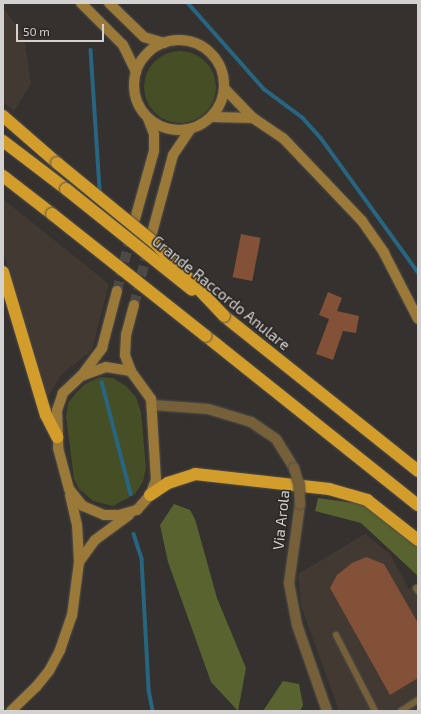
<!DOCTYPE html>
<html>
<head>
<meta charset="utf-8">
<style>
  body { margin:0 }
  #map { position:relative; width:421px; height:714px; overflow:hidden; background:#34312e; font-family:"Exo 2",sans-serif }
  div>[style] { position:absolute }
  [style*='--x'] { left:calc(var(--x)*1px); top:calc(var(--y)*1px); width:calc(var(--w)*1px); rotate:calc(var(--a)*1deg) }
  .built>* { inset:0; background:#413932 }
  .green>* { inset:0; background:#454e24 }
  .round { border-radius:50% }
  .forest>* { inset:0; background:#58632f }
  .stream>* { height:3.5px; margin:-1.75px; padding:0 1.75px; transform-origin:1.75px; border-radius:1.75px; background:#276581 }
  .building>* { inset:0; background:#825137; transform-origin:0 0 }
  .secondary-tunnel>* { height:10px; margin-top:-5px; transform-origin:0; background:repeating-linear-gradient(90deg,#4c4946 0 10px,transparent 0 15px) }
  .roads { filter:drop-shadow(0 0 1px #514e4b) drop-shadow(0 0 1px #514e4b) }
  .lane>* { height:6px; margin:-3px; padding:0 3px; transform-origin:3px; border-radius:3px; background:#766039 }
  .street>* { height:10px; margin:-5px; padding:0 5px; transform-origin:5px; border-radius:5px; background:#766039 }
  .secondary>* { height:10px; margin:-5px; padding:0 5px; transform-origin:5px; border-radius:5px; background:#9b7938 }
  .secondary>.ring { margin:-5px; padding:0; box-sizing:content-box; background:none; border:10px solid #9b7938; border-radius:50% }
  .highway>* { height:12px; margin:-6px; padding:0 6px; transform-origin:6px; border-radius:6px; background:#d39d2c }
  .bridges { filter:drop-shadow(0 0 1px #514e4b) drop-shadow(0 0 1px #514e4b) }
  .street-bridge>* { height:10px; margin:-5px; padding:0 5px; transform-origin:5px; border-radius:5px; background:#766039 }
  .highway-bridge>* { height:12px; margin:-6px; padding:0 6px; transform-origin:6px; border-radius:6px; background:#d39d2c }
  span { translate:-50% -50%; white-space:nowrap; text-align:center; line-height:1.15; -webkit-text-stroke:3px #2a2724; paint-order:stroke }
  .street-label { font-size:15px; color:#d4d2d0 }
  .frame { position:absolute; inset:0; border:4px solid #d4d2d0; pointer-events:none }
  .scale { position:absolute; left:16px; top:24px; width:88px; height:18px; box-sizing:border-box; border:2px solid #d4d2d0; border-top:0; padding-left:5px; font-size:12px; line-height:14px; white-space:nowrap; color:#d4d2d0; -webkit-text-stroke:3px #2a2724; paint-order:stroke }
</style>
</head>
<body>
<div id="map">
  <div class="built">
    <div style="clip-path:polygon(3px 7px,24px 36px,31px 84px,14px 111px,3px 102px)"></div>
    <div style="clip-path:polygon(3px 199px,109px 284px,92px 350px,60px 376px,47px 399px,3px 251px)"></div>
    <div style="clip-path:polygon(365px 534px,390px 554px,409px 589px,418px 584px,418px 711px,339px 711px,301px 606px,298px 574px)"></div>
  </div>
  <div class="green">
    <div class="round" style="left:144px;top:51px;width:72px;height:72px"></div>
    <div style="clip-path:polygon(100px 377px,113px 378px,126px 386px,136px 397px,141px 412px,146px 468px,143px 482px,135px 494px,113px 506px,93px 501px,79px 489px,74px 479px,66px 417px,68px 403px,76px 393px,85px 384px)"></div>
  </div>
  <div class="forest">
    <div style="clip-path:polygon(318px 498px,369px 505px,418px 547px,418px 576px,361px 523px,315px 511px)"></div>
    <div style="clip-path:polygon(174px 504px,190px 510px,195px 519px,217px 598px,246px 668px,238px 711px,211px 682px,168px 562px,160px 525px)"></div>
    <div style="clip-path:polygon(283px 681px,299px 684px,303px 705px,300px 711px,263px 711px)"></div>
  </div>
  <div class="stream">
    <div style="--x:188;--y:3;--w:115;--a:48.5"></div>
    <div style="--x:264;--y:89;--w:49;--a:36.6"></div>
    <div style="--x:303;--y:118;--w:27;--a:48"></div>
    <div style="--x:321;--y:138;--w:165;--a:54.1"></div>
    <div style="--x:91;--y:50;--w:141;--a:86.3"></div>
    <div style="--x:102;--y:382;--w:116;--a:75.5"></div>
    <div style="--x:134;--y:534;--w:26;--a:72"></div>
    <div style="--x:142;--y:559;--w:131;--a:86.9"></div>
    <div style="--x:149;--y:690;--w:21;--a:79"></div>
  </div>
  <div class="building">
    <div style="left:241px;top:234px;width:20px;height:44px;rotate:11deg"></div>
    <div style="clip-path:polygon(328px 292px,342px 298px,337px 311px,359px 316px,356px 333px,343px 331px,333px 360px,316px 354px,329px 319px,319px 315px)"></div>
    <div style="clip-path:polygon(366px 557px,384px 564px,418px 623px,418px 678px,390px 695px,330px 588px,337px 575px,352px 563px)"></div>
  </div>
  <div class="secondary-tunnel">
    <div style="--x:117;--y:291;--w:74;--a:-76"></div>
    <div style="--x:134;--y:305;--w:74;--a:-76"></div>
  </div>
  <div class="roads">
    <div class="lane">
      <div style="--x:416;--y:588;--w:4;--a:56"></div>
      <div style="--x:336;--y:635;--w:85;--a:62.8"></div>
      <div style="--x:401;--y:711;--w:20;--a:-33"></div>
    </div>
    <div class="street">
      <div style="--x:153;--y:405;--w:55;--a:4.2"></div>
      <div style="--x:208;--y:409;--w:45;--a:16.8"></div>
      <div style="--x:251;--y:422;--w:30;--a:34"></div>
      <div style="--x:276;--y:439;--w:34;--a:58"></div>
      <div style="--x:300;--y:504;--w:80;--a:97.9"></div>
      <div style="--x:289;--y:583;--w:43;--a:79.2"></div>
      <div style="--x:297;--y:625;--w:91;--a:70.8"></div>
    </div>
    <div class="secondary">
      <div style="--x:81;--y:3;--w:59;--a:45"></div>
      <div style="--x:123;--y:45;--w:30;--a:64"></div>
      <div style="--x:109;--y:3;--w:49;--a:44.2"></div>
      <div style="--x:144;--y:37;--w:21;--a:17"></div>
      <div class="ring" style="left:134px;top:40px;width:80px;height:80px"></div>
      <div style="--x:224;--y:88;--w:42;--a:46"></div>
      <div style="--x:253;--y:118;--w:36;--a:34"></div>
      <div style="--x:283;--y:138;--w:115;--a:46.4"></div>
      <div style="--x:362;--y:221;--w:39;--a:55"></div>
      <div style="--x:384;--y:253;--w:74;--a:62.7"></div>
      <div style="--x:212;--y:117;--w:41;--a:1.4"></div>
      <div style="--x:135;--y:219;--w:71;--a:-74.4"></div>
      <div style="--x:154;--y:151;--w:17;--a:-90"></div>
      <div style="--x:154;--y:134;--w:17;--a:-111"></div>
      <div style="--x:152;--y:233;--w:81;--a:-74.9"></div>
      <div style="--x:173;--y:155;--w:30;--a:-56"></div>
      <div style="--x:131;--y:371;--w:25;--a:-171"></div>
      <div style="--x:106;--y:367;--w:27;--a:160"></div>
      <div style="--x:81;--y:376;--w:25;--a:137"></div>
      <div style="--x:63;--y:393;--w:18;--a:109"></div>
      <div style="--x:57;--y:410;--w:38;--a:88"></div>
      <div style="--x:58;--y:448;--w:42;--a:75"></div>
      <div style="--x:69;--y:489;--w:22;--a:51"></div>
      <div style="--x:83;--y:506;--w:23;--a:23"></div>
      <div style="--x:104;--y:515;--w:15;--a:0"></div>
      <div style="--x:119;--y:515;--w:19;--a:-16"></div>
      <div style="--x:137;--y:510;--w:20;--a:-49"></div>
      <div style="--x:150;--y:495;--w:16;--a:-68"></div>
      <div style="--x:156;--y:480;--w:81;--a:-93.5"></div>
      <div style="--x:151;--y:399;--w:34;--a:-126"></div>
      <div style="--x:131;--y:371;--w:17;--a:-111"></div>
      <div style="--x:125;--y:355;--w:20;--a:-87"></div>
      <div style="--x:126;--y:335;--w:31;--a:-75"></div>
      <div style="--x:82;--y:375;--w:34;--a:-53"></div>
      <div style="--x:102;--y:348;--w:59;--a:-75.3"></div>
      <div style="--x:79;--y:562;--w:27;--a:-54"></div>
      <div style="--x:95;--y:540;--w:42;--a:-36.3"></div>
      <div style="--x:11;--y:711;--w:35;--a:-44"></div>
      <div style="--x:36;--y:687;--w:21;--a:-51"></div>
      <div style="--x:49;--y:671;--w:24;--a:-62"></div>
      <div style="--x:60;--y:650;--w:36;--a:-71"></div>
      <div style="--x:72;--y:616;--w:54;--a:-82.6"></div>
      <div style="--x:79;--y:562;--w:37;--a:-93"></div>
      <div style="--x:77;--y:525;--w:31;--a:-103"></div>
    </div>
    <div class="highway">
      <div style="--x:3;--y:116;--w:72;--a:41"></div>
      <div style="--x:3;--y:141;--w:79;--a:37.3"></div>
      <div style="--x:3;--y:176;--w:62;--a:37.8"></div>
      <div style="--x:3;--y:272;--w:149;--a:73.3"></div>
      <div style="--x:46;--y:415;--w:25;--a:63"></div>
      <div style="--x:224;--y:316;--w:248;--a:38.6"></div>
      <div style="--x:206;--y:336;--w:271;--a:38.6"></div>
      <div style="--x:150;--y:495;--w:22;--a:-34"></div>
      <div style="--x:168;--y:483;--w:28;--a:-18"></div>
      <div style="--x:195;--y:474;--w:135;--a:6.4"></div>
      <div style="--x:329;--y:489;--w:40;--a:16"></div>
      <div style="--x:367;--y:500;--w:65;--a:38.1"></div>
    </div>
  </div>
  <div class="bridges">
    <div class="street-bridge">
      <div style="--x:294;--y:468;--w:17;--a:73"></div>
      <div style="--x:299;--y:484;--w:20;--a:87"></div>
    </div>
    <div class="highway-bridge">
      <div style="--x:57;--y:163;--w:128;--a:39.3"></div>
      <div style="--x:156;--y:244;--w:99;--a:46.6"></div>
      <div style="--x:66;--y:189;--w:161;--a:38.7"></div>
      <div style="--x:52;--y:214;--w:196;--a:38.4"></div>
    </div>
  </div>
  <div class="street-label">
    <span style="left:221px;top:293px;rotate:39deg">Grande Raccordo Anulare</span>
    <span style="left:281px;top:520px;rotate:-84deg">Via Arola</span>
  </div>
  <div class="frame"></div>
  <div class="scale">50 m</div>
</div>
</body>
</html>
